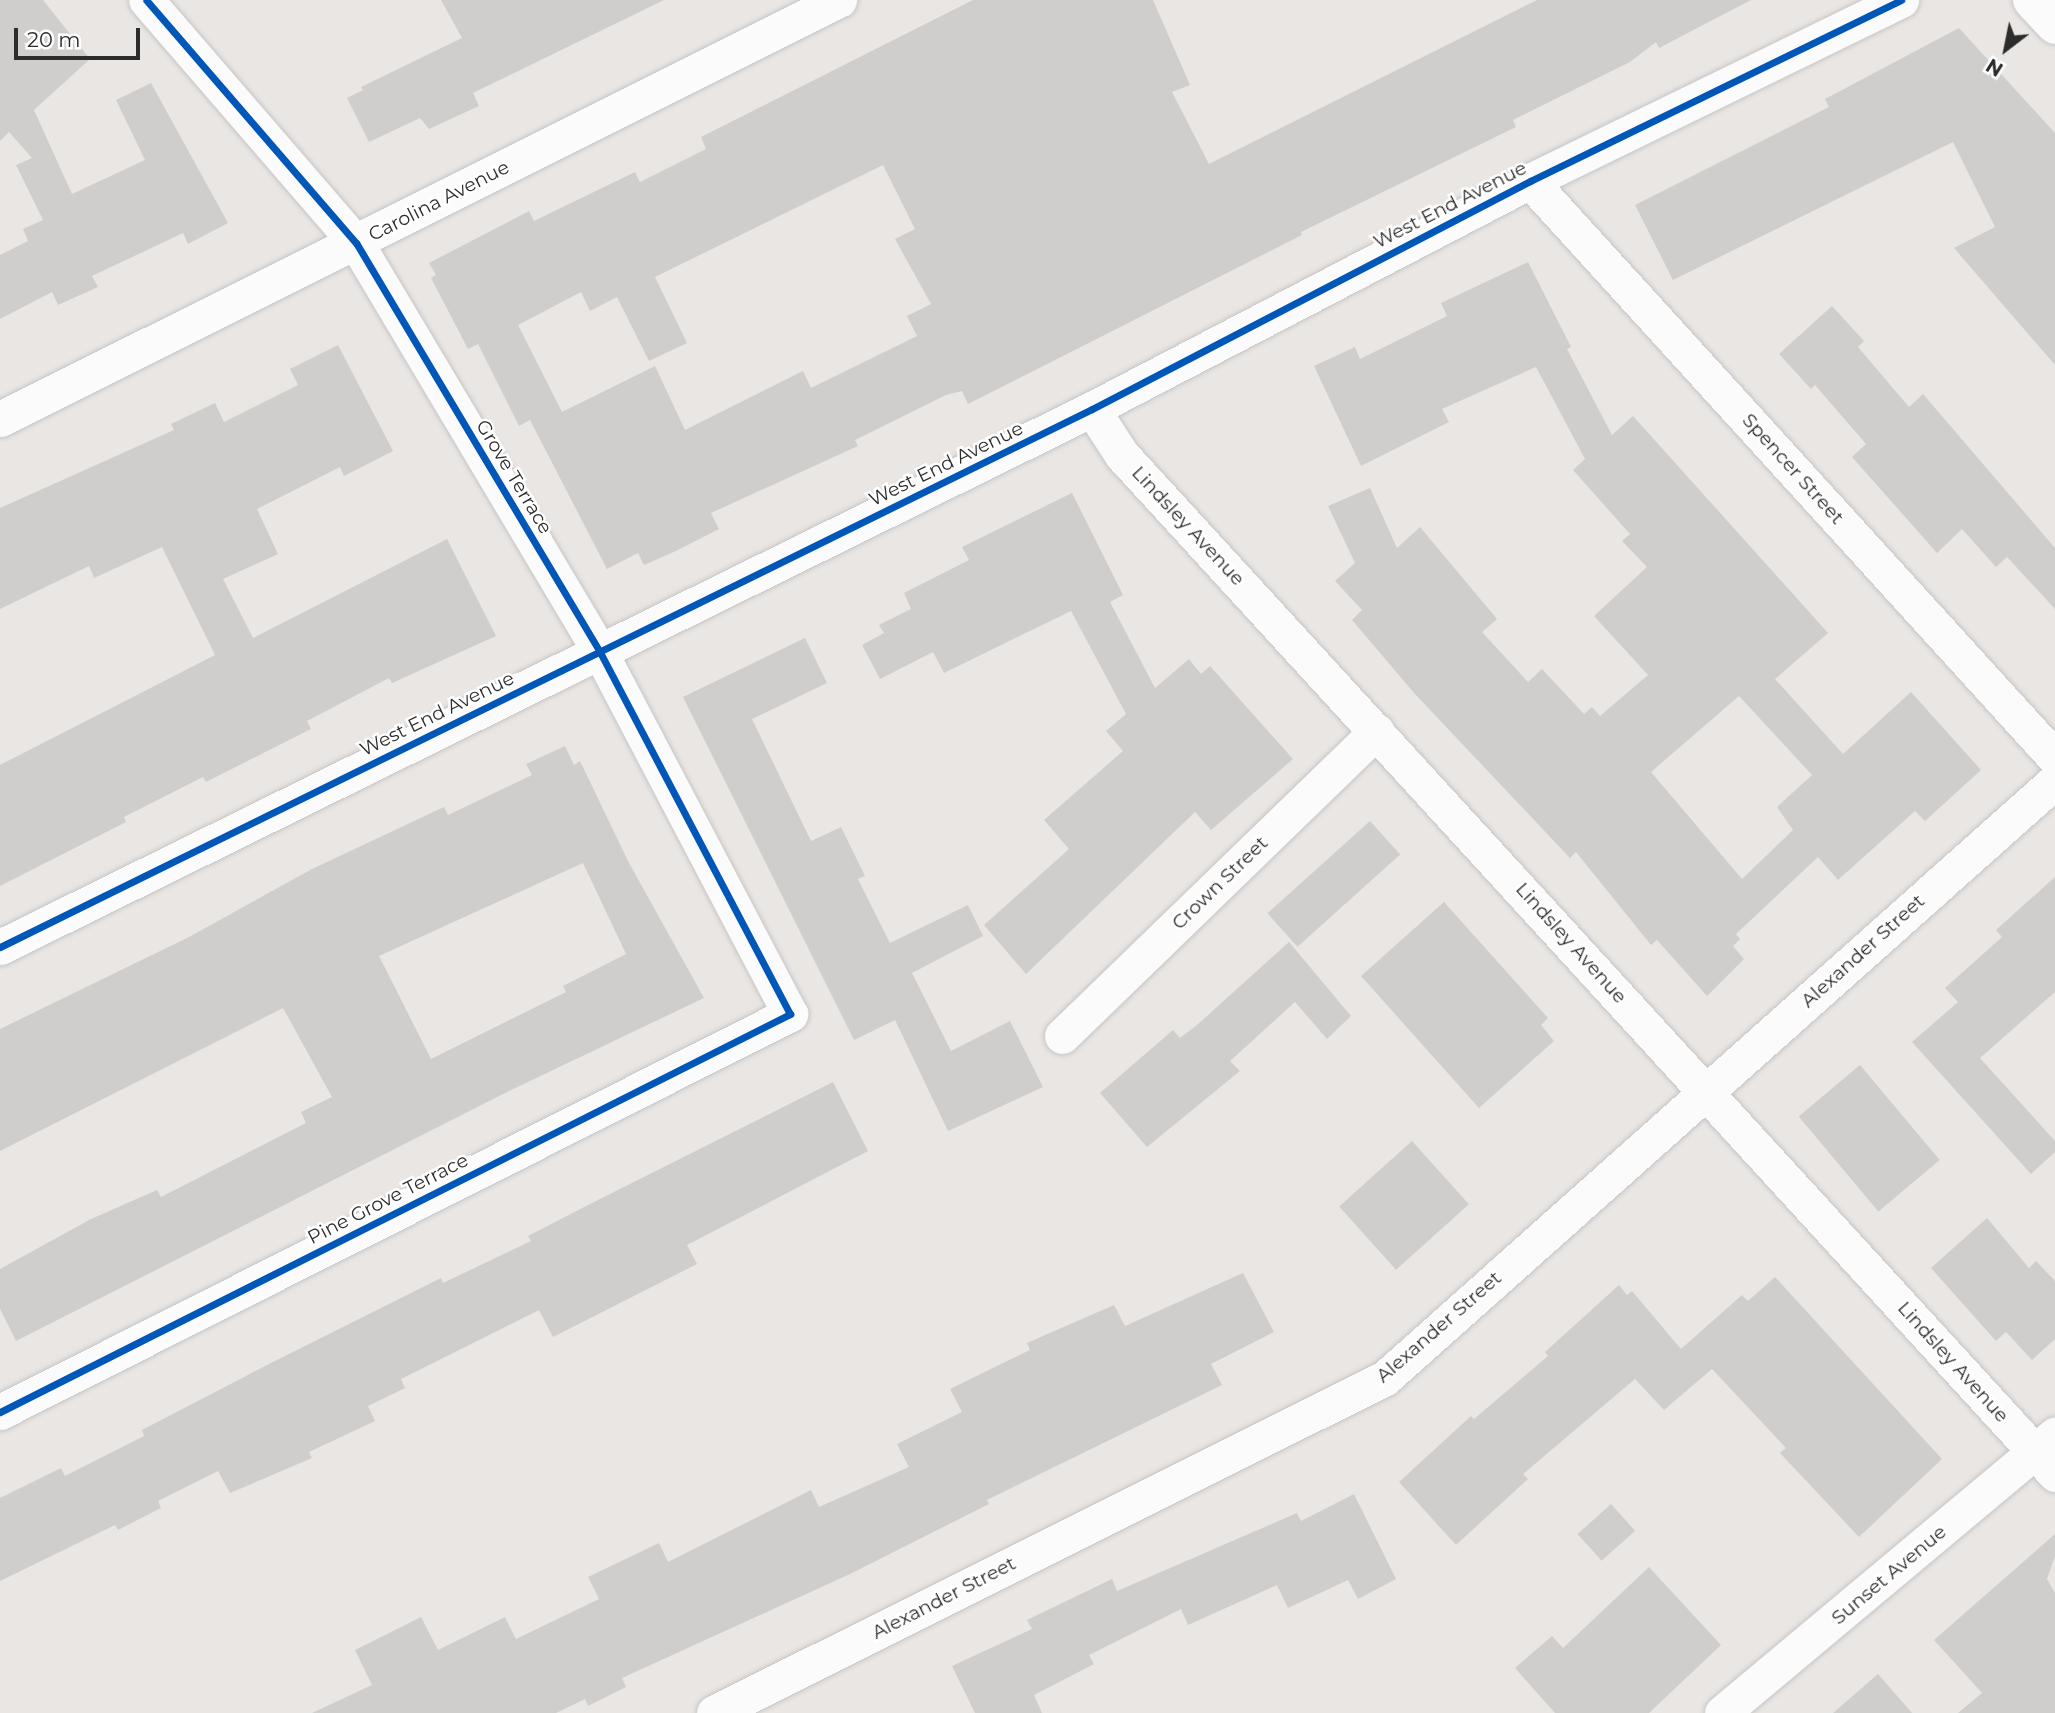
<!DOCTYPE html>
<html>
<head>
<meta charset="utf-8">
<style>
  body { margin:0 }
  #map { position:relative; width:2055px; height:1713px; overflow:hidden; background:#e9e6e3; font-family:Montserrat,sans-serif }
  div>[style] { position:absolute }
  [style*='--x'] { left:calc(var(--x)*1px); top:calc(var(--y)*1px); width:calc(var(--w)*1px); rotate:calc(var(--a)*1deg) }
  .building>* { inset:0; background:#d0cecc; transform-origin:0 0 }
  .roads { filter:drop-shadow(0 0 2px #c6c5c6) drop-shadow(0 0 2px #c6c5c6) }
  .minor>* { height:35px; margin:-17.5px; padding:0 17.5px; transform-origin:17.5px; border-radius:17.5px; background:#fcfbfb }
  .secondary>* { height:38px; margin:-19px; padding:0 19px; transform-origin:19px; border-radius:19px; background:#fcfbfb }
  .cycleway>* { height:7px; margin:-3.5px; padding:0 3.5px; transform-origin:3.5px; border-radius:3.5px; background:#0057b8 }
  span { translate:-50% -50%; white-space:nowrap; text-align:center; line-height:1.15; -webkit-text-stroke:5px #fff; paint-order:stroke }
  .street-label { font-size:19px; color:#2c2c2c }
  .north { position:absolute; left:1971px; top:14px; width:70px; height:70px; -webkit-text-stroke:5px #fff; paint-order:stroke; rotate:212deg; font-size:19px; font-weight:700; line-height:28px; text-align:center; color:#2c2c2c }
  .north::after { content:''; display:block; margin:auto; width:24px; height:32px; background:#2c2c2c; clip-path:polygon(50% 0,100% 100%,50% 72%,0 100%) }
  .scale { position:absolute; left:14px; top:28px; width:126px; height:32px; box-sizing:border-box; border:4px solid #2c2c2c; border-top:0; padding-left:9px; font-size:21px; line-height:24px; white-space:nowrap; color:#2c2c2c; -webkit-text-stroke:5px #fff; paint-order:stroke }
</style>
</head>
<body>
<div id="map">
  <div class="building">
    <div style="clip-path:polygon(0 0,43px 0,90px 59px,34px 110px,72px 194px,145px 160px,116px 100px,151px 83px,228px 223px,188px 244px,183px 233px,92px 276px,98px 287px,58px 305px,52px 292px,0 319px,0 255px,28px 241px,23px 229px,43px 220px,16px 165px,32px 158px,9px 132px,0 141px)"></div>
    <div style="clip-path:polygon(441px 0,664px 0,473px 93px,479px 106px,429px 129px,420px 118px,369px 142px,347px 98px,363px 90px,361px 87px,462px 38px)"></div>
    <div style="clip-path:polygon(evenodd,973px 0,1153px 0,1190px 85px,1172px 92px,1209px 164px,1537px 0,1751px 0,1659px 48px,1656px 42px,1630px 62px,1513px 120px,1516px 127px,1301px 232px,1302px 235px,968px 404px,962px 391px,946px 395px,855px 440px,858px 446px,711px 513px,719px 529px,676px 551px,644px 565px,638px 553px,607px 569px,530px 420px,519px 426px,478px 344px,468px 349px,431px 278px,436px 275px,429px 263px,529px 211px,534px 221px,635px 172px,640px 182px,706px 149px,701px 137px,973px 0,883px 165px,915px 229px,895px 239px,931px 304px,907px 316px,917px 336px,811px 388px,803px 371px,685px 430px,655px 366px,562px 412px,518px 325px,581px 292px,590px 311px,617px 297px,649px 361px,687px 343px,655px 277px,883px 165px)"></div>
    <div style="clip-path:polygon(1959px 28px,2055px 133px,2055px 365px,1954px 248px,1995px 227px,1953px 142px,1673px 280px,1635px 205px,1829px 107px,1825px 99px)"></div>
    <div style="clip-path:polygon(evenodd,1528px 262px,1571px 347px,1567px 349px,1612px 435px,1633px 416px,1828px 633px,1775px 679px,1843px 754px,1911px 692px,1981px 770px,1925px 821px,1915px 811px,1838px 880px,1818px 857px,1736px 934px,1740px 939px,1733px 946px,1744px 959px,1707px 996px,1657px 940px,1651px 945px,1576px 852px,1570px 858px,1415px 694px,1352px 620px,1362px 610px,1335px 581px,1355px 563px,1328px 506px,1370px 488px,1397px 548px,1420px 527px,1497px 619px,1482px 632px,1528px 682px,1542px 669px,1584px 714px,1592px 707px,1600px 716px,1648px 675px,1594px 616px,1647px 567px,1622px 541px,1630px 534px,1573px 470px,1585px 459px,1536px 367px,1442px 409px,1449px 422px,1361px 466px,1314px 366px,1355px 347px,1360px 359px,1447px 316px,1441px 303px,1528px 262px,1739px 696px,1812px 775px,1777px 807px,1793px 830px,1742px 879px,1651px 772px,1739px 696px)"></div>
    <div style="clip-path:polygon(1832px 306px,1864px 341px,1858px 347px,1909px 407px,1923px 394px,2055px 548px,2055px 609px,2007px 557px,1996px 567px,1962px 529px,1937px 553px,1852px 457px,1866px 444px,1815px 385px,1811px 389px,1779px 354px)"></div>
    <div style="clip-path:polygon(338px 345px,393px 451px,344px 476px,340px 467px,257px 509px,278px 554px,223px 579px,253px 638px,447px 539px,496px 636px,392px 683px,389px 678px,307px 721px,311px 729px,206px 782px,203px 777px,124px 817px,126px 822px,0 886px,0 765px,215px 655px,162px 547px,94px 578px,89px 566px,0 609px,0 508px,174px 430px,171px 424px,215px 403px,224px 422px,298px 385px,290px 369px)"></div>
    <div style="clip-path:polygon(1072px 493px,1123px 595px,1110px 602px,1155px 688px,1189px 659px,1201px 674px,1210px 666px,1293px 759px,1211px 830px,1195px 812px,1026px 974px,984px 925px,1069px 849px,1044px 820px,1123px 751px,1106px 731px,1126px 714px,1071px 611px,944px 673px,933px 652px,880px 679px,862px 645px,884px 633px,879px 625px,911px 609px,904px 593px,969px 560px,962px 547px)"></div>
    <div style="clip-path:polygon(805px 638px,827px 683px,752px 719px,811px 841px,841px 827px,865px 876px,858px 879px,890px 943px,968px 905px,983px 936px,912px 973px,951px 1051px,1010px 1021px,1043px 1087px,948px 1131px,895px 1020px,854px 1040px,683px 697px)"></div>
    <div style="clip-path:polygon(evenodd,565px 746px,574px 765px,580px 761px,629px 863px,704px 998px,509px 1091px,16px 1341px,0 1309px,0 1269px,91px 1219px,157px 1190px,161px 1197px,306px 1123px,301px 1112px,332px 1097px,283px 1008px,0 1151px,0 1029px,191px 936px,312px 869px,444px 807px,448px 815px,532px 775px,526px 764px,565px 746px,583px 863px,626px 954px,563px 986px,566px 992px,431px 1059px,379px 956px,583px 863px)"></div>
    <div style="left:1370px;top:821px;width:45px;height:138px;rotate:48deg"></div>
    <div style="clip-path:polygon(2055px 877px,2055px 992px,1980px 1058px,2055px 1141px,2055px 1152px,2031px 1174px,1912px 1042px,1958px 1002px,1945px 988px,2002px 937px,1996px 930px)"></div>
    <div style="clip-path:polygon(1444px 902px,1548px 1018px,1541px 1025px,1554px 1041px,1479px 1108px,1361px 976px)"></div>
    <div style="clip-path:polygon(1289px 942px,1351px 1016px,1327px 1039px,1295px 1002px,1230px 1061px,1240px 1071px,1147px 1147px,1100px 1093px,1173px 1030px,1180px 1038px,1197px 1025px)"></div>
    <div style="left:1860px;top:1065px;width:124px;height:80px;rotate:50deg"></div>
    <div style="clip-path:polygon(833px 1082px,868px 1151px,687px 1245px,697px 1264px,553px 1337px,539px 1310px,401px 1379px,405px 1388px,368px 1406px,375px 1421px,309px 1452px,312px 1458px,230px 1493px,218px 1471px,158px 1501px,161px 1508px,118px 1530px,115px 1525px,0 1581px,0 1498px,61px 1468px,65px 1476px,144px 1436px,142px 1430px,269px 1364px,441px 1278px,443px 1283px,531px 1241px,528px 1236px,590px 1204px)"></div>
    <div style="left:1412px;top:1141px;width:85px;height:98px;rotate:48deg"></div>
    <div style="clip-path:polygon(1987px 1218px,2029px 1268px,2036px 1261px,2055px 1281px,2055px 1339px,2032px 1360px,2006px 1332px,1996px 1341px,1931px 1268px)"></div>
    <div style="clip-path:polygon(1243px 1273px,1274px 1332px,1211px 1364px,1222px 1385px,987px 1500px,989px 1504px,850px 1574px,622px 1678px,626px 1687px,588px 1706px,585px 1699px,556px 1713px,312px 1713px,372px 1685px,355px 1650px,421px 1617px,438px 1650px,505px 1617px,516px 1639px,599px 1599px,588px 1577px,659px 1543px,668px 1562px,811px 1490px,819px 1507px,909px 1467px,897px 1444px,962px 1412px,950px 1389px,1030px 1350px,1027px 1343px,1114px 1305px,1125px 1326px)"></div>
    <div style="clip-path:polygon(1775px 1277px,1942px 1459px,1859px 1537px,1780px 1453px,1786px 1448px,1712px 1369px,1664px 1410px,1635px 1379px,1523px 1474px,1528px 1479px,1456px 1545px,1399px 1482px,1471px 1416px,1474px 1419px,1548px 1356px,1545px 1352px,1619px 1285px,1627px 1295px,1632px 1291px,1681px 1349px,1742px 1295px,1748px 1301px)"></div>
    <div style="clip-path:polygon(1354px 1494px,1396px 1579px,1358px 1599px,1348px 1580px,1288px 1608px,1277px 1585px,1188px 1625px,1181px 1609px,1089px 1655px,1094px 1664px,1034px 1695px,1042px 1713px,975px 1713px,952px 1666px,1032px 1629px,1027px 1620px,1112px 1579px,1117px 1591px,1297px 1513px,1301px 1521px)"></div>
    <div style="left:1611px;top:1504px;width:36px;height:45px;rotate:48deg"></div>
    <div style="clip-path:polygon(2055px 1534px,2055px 1556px,2047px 1579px,2055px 1593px,2055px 1713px,1958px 1713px,1982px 1693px,1934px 1640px)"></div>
    <div style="clip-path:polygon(1649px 1567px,1721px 1645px,1649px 1713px,1555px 1713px,1515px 1668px,1552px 1636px,1563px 1648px)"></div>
    <div style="clip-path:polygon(1878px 1674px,1912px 1713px,1833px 1713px)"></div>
  </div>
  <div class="roads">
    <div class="minor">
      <div style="--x:1530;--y:181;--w:780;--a:47.7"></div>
      <div style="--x:1092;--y:409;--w:55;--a:56.9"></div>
      <div style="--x:1122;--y:455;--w:1382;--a:47.52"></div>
      <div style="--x:0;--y:419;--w:938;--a:-26.54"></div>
      <div style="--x:0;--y:947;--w:1217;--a:-26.23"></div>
      <div style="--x:1092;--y:409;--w:494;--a:-27.5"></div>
      <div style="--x:1530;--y:181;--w:413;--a:-26"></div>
      <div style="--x:1062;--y:1036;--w:438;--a:-44.1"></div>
      <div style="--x:0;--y:1412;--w:885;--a:-26.74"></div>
      <div style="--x:790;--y:1014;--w:409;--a:-117.7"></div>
      <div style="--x:600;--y:652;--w:476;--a:-120.8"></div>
      <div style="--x:356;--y:243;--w:321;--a:-130.8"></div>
      <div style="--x:714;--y:1713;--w:750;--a:-26.53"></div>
      <div style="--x:1385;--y:1378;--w:897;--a:-41.7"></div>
      <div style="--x:1722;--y:1713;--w:434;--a:-39.9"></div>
    </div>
    <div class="secondary">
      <div style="--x:2032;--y:0;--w:34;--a:47"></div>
    </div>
  </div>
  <div class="cycleway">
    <div style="--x:0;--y:947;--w:1217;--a:-26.23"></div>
    <div style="--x:1092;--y:409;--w:494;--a:-27.5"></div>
    <div style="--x:1530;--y:181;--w:413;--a:-26"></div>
    <div style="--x:0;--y:1412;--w:885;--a:-26.74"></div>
    <div style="--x:790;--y:1014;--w:409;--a:-117.7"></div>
    <div style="--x:600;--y:652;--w:476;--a:-120.8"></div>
    <div style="--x:356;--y:243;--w:321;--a:-130.8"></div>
  </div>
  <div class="street-label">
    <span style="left:439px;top:201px;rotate:-27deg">Carolina Avenue</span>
    <span style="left:1450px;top:205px;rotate:-27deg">West End Avenue</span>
    <span style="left:946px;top:464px;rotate:-26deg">West End Avenue</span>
    <span style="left:1793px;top:469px;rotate:48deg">Spencer Street</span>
    <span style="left:514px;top:477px;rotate:59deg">Grove Terrace</span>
    <span style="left:1188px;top:526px;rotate:47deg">Lindsley Avenue</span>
    <span style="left:437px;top:714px;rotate:-26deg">West End Avenue</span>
    <span style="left:1220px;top:883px;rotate:-44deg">Crown Street</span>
    <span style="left:1571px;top:943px;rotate:48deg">Lindsley Avenue</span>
    <span style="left:1863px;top:951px;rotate:-42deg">Alexander Street</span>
    <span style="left:388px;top:1199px;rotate:-27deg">Pine Grove Terrace</span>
    <span style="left:1439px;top:1327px;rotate:-41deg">Alexander Street</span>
    <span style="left:1953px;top:1362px;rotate:48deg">Lindsley Avenue</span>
    <span style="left:1889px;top:1575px;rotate:-40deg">Sunset Avenue</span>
    <span style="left:944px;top:1598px;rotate:-27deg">Alexander Street</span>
  </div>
  <div class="north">N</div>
  <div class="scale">20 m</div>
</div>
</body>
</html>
